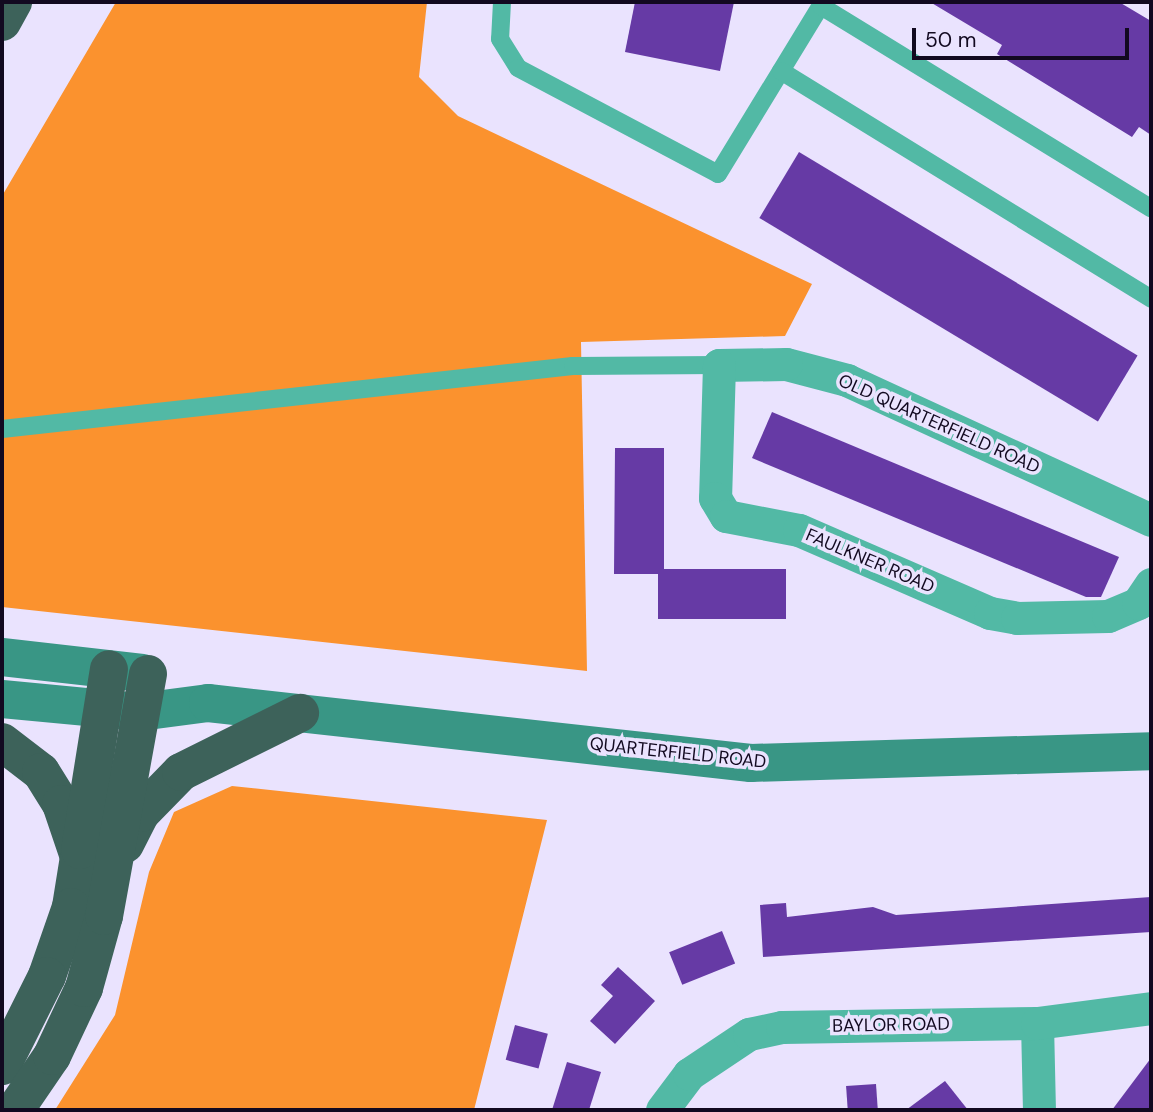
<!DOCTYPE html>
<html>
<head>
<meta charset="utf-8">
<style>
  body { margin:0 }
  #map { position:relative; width:1153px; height:1112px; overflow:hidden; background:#eae3fe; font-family:"DM Sans",sans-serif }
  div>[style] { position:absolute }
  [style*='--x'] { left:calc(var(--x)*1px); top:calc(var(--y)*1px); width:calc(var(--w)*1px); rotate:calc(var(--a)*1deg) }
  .forest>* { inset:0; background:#fb922e }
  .building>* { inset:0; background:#663aa5; transform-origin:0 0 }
  .service>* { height:18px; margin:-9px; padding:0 9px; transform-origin:9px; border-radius:9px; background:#52b9a5 }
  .minor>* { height:33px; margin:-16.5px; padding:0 16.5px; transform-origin:16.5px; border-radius:16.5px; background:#52b9a5 }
  .secondary>* { height:38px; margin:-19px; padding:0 19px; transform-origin:19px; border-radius:19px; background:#399685 }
  .motorway>* { height:38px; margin:-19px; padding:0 19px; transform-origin:19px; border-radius:19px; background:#3d625a }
  span { translate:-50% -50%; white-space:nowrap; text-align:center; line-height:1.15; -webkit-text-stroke:7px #eae3fe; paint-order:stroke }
  .street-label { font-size:18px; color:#120920 }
  .frame { position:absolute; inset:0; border:4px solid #120920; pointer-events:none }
  .scale { position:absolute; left:912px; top:28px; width:217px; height:32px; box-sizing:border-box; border:4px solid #120920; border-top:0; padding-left:9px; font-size:21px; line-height:24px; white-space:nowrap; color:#120920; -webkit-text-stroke:5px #eae3fe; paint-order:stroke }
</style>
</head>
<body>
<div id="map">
  <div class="forest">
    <div style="clip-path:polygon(116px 2px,427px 2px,419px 77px,458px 116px,812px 284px,785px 336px,581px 342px,587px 671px,2px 607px,2px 196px)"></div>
    <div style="clip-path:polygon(232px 786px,547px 820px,474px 1110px,55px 1110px,115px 1015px,149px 872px,174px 812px)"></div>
  </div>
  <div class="building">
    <div style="clip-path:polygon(635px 2px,734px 2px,720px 71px,625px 52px)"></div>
    <div style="clip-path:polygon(930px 2px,1119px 2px,1151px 21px,1151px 135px,1139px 127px,1132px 137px,997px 54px,1002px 45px)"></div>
    <div style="left:799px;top:152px;width:395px;height:77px;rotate:31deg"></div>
    <div style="clip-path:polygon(772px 412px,1119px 557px,1101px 597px,1086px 597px,752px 458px)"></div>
    <div style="clip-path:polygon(615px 448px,664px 448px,664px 569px,786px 569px,786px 619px,658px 619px,658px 574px,614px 574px)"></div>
    <div style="clip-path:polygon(1151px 897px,1151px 932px,763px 957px,760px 905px,786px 903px,787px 917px,873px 907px,896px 915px)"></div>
    <div style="left:722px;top:931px;width:35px;height:57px;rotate:68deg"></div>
    <div style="clip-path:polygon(618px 967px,655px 1001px,615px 1044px,590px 1021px,613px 996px,601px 985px)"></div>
    <div style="left:515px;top:1025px;width:34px;height:36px;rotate:15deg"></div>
    <div style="clip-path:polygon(1151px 1058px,1151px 1110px,1112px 1110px)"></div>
    <div style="clip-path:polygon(567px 1062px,601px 1072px,589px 1110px,552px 1110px)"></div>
    <div style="clip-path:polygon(945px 1081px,968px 1110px,906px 1110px)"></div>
    <div style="left:876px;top:1084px;width:26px;height:30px;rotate:86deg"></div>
  </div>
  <div class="service">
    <div style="--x:502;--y:2;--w:37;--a:93"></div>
    <div style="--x:500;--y:39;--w:34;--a:58"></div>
    <div style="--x:518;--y:68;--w:226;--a:27.9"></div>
    <div style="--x:718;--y:174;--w:202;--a:-58.6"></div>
    <div style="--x:821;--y:6;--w:387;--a:31.5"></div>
    <div style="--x:781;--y:71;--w:435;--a:31.6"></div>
    <div style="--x:2;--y:429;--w:574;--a:-6.3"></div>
    <div style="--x:573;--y:366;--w:146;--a:-0.4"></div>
  </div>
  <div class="minor">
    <div style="--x:1151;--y:520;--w:335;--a:-155.3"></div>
    <div style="--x:847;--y:380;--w:63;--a:-165.3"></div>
    <div style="--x:786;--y:364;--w:67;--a:179.1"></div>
    <div style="--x:719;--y:365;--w:133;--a:91.7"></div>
    <div style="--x:715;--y:498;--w:21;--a:59"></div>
    <div style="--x:726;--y:516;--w:74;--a:10.9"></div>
    <div style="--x:799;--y:530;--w:208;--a:23.5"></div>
    <div style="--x:990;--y:613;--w:27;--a:10"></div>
    <div style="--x:1017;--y:618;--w:91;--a:-1.3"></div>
    <div style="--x:1108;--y:616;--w:33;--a:-23"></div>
    <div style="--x:1138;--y:603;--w:23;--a:-56"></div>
    <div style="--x:1037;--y:1023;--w:87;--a:88.7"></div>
    <div style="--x:662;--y:1110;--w:45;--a:-53.1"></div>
    <div style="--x:689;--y:1074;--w:72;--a:-33.7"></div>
    <div style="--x:749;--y:1034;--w:34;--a:-12"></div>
    <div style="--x:782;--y:1027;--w:255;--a:-0.9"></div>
    <div style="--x:1037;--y:1023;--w:115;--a:-7.5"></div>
  </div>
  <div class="secondary">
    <div style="--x:2;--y:657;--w:141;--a:6.5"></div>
    <div style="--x:2;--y:699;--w:139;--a:5.4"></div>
    <div style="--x:140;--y:712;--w:69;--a:-7.5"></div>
    <div style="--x:208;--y:703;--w:546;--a:6.31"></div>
    <div style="--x:751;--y:763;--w:400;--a:-1.7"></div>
  </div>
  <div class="motorway">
    <div style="--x:2;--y:22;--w:23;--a:-61"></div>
    <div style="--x:2;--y:742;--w:49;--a:37.6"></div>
    <div style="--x:41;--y:772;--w:38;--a:58"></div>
    <div style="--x:61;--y:804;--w:56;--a:71.2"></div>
    <div style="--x:79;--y:857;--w:51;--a:99.1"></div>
    <div style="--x:71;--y:907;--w:73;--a:109.2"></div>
    <div style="--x:47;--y:976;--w:101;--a:116.6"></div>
    <div style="--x:125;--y:844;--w:35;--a:-63"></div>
    <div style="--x:141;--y:813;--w:57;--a:-45.7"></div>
    <div style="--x:181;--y:772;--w:133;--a:-26.4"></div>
    <div style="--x:80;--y:850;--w:183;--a:-80.9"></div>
    <div style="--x:15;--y:1110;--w:65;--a:-55.6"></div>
    <div style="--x:52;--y:1056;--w:75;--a:-64.8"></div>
    <div style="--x:84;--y:988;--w:75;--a:-74.5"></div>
    <div style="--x:104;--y:916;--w:246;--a:-79.7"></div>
  </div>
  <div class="street-label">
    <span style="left:939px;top:424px;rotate:24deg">OLD QUARTERFIELD ROAD</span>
    <span style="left:870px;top:561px;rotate:23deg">FAULKNER ROAD</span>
    <span style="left:678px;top:753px;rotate:6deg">QUARTERFIELD ROAD</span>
    <span style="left:891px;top:1025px;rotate:-1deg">BAYLOR ROAD</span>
  </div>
  <div class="frame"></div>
  <div class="scale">50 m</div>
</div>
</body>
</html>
